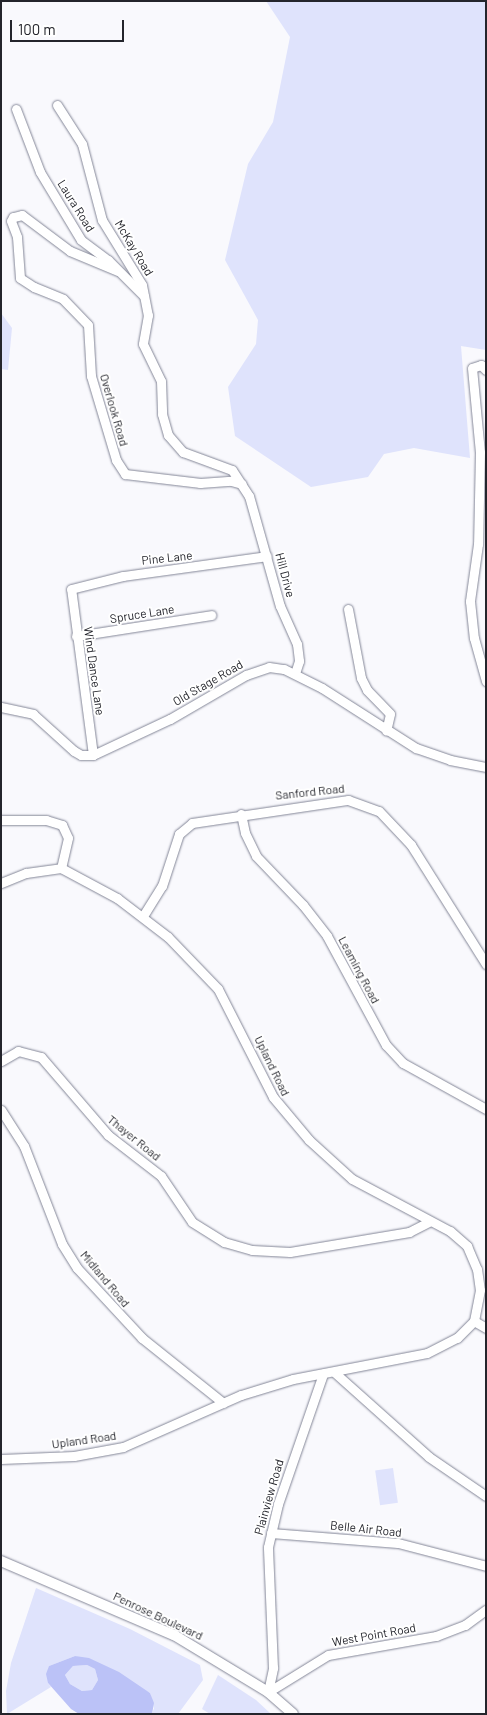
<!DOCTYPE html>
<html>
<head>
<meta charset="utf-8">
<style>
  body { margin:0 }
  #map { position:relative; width:487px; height:1715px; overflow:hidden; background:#f9f9fd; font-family:Barlow,sans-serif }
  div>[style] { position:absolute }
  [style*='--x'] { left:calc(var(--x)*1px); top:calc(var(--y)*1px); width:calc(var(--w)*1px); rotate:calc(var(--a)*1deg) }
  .green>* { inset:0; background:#dfe3fc; transform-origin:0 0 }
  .water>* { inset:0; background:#bbc2f7 }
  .roads { filter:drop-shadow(0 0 1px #838697) drop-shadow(0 0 1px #838697) }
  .minor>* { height:9px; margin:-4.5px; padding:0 4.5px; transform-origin:4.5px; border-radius:4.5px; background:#fff }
  .tertiary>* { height:10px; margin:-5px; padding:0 5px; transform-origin:5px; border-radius:5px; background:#fff }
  span { translate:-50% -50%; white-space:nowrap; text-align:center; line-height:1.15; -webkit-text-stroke:4px #fff; paint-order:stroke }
  .street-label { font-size:12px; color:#24252c }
  .frame { position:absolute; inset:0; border:2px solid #24252c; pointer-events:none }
  .scale { position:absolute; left:10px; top:20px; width:114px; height:22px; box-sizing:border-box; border:2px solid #24252c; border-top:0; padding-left:6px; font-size:15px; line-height:18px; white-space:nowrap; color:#24252c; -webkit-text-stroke:4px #fff; paint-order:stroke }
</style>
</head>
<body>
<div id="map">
  <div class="green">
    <div style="clip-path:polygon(266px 1px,486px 1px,486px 350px,461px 346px,470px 458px,414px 448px,384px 454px,368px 477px,311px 487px,235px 436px,228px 387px,256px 344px,258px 320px,225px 260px,248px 164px,273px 122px,290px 37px)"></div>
    <div style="clip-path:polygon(1px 313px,12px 328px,8px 370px,1px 369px)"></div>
    <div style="left:393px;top:1468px;width:35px;height:18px;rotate:82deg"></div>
    <div style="clip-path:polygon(36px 1588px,130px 1629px,200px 1665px,203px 1680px,178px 1714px,152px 1714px,154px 1708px,150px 1693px,75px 1656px,49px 1666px,48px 1683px,51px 1687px,7px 1714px,6px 1691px,11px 1663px)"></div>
    <div style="clip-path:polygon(87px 1665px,95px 1669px,98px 1680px,92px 1690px,82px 1691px,70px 1684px,65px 1675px,73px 1666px)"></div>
    <div style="clip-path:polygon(218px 1675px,256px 1700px,271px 1714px,210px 1714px,202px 1709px)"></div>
  </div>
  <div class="water">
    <div style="clip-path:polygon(evenodd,75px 1656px,89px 1658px,119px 1672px,150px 1693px,154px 1703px,152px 1714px,79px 1714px,71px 1709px,48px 1683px,46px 1674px,49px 1666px,75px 1656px,87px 1665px,95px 1669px,98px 1680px,92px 1690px,82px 1691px,70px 1684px,65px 1675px,73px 1666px,87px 1665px)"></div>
  </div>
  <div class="roads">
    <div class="minor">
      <div style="--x:57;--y:105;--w:46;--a:57.3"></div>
      <div style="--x:82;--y:144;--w:79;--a:75.3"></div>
      <div style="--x:102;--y:220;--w:76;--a:58.4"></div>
      <div style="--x:142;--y:285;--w:31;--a:79"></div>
      <div style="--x:148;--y:315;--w:29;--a:100"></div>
      <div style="--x:143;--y:344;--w:41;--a:64.1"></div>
      <div style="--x:161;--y:381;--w:33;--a:88"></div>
      <div style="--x:162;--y:414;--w:22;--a:74"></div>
      <div style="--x:168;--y:435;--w:23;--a:49"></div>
      <div style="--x:183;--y:452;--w:52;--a:20.2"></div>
      <div style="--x:232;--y:470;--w:31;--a:57"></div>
      <div style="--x:249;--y:496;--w:114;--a:74.3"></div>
      <div style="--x:280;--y:606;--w:42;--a:65.9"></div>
      <div style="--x:297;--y:644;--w:17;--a:83"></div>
      <div style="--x:299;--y:661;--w:13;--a:108"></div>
      <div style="--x:16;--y:109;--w:67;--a:69.1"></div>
      <div style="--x:40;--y:172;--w:79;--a:58.9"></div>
      <div style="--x:81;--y:240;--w:34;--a:37"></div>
      <div style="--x:108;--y:260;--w:51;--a:45"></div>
      <div style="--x:118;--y:271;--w:52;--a:-157.4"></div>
      <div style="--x:70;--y:251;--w:60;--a:-143.1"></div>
      <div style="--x:22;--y:215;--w:9;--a:167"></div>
      <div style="--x:13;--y:217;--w:4;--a:117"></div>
      <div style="--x:11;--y:221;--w:17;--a:69"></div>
      <div style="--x:17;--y:237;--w:41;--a:85.8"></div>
      <div style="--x:20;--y:278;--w:17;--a:33"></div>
      <div style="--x:34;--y:287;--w:31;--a:22"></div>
      <div style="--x:63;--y:299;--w:36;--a:46"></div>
      <div style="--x:88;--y:325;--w:51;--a:86.6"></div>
      <div style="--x:91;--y:376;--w:88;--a:73.4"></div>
      <div style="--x:116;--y:460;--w:17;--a:57"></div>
      <div style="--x:125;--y:474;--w:76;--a:6.8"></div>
      <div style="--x:200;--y:483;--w:31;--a:-4"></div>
      <div style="--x:231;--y:481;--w:11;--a:15"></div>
      <div style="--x:486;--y:370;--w:7;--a:-135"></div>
      <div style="--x:481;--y:365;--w:9;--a:162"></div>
      <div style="--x:472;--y:368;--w:84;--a:84.6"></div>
      <div style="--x:480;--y:452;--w:92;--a:91.2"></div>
      <div style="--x:478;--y:544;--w:58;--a:98"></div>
      <div style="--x:470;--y:601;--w:37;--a:84"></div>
      <div style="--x:474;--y:638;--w:45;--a:74.4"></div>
      <div style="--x:348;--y:609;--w:70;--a:79.3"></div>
      <div style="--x:361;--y:678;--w:13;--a:63"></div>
      <div style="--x:367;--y:690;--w:33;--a:46"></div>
      <div style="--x:390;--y:714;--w:17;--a:103"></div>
      <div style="--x:76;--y:636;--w:137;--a:-8.8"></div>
      <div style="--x:1;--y:707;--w:33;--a:12"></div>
      <div style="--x:33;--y:714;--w:55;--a:42.1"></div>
      <div style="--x:74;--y:751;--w:8;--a:30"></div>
      <div style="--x:81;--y:755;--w:12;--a:0"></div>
      <div style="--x:93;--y:755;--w:85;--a:-25.1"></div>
      <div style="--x:170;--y:719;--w:88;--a:-30.1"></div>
      <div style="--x:246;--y:675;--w:24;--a:-19"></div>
      <div style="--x:269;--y:667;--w:15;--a:8"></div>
      <div style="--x:284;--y:669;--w:42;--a:26.6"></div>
      <div style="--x:322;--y:688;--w:112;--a:32.6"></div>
      <div style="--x:416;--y:748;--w:36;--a:19"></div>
      <div style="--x:450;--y:760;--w:37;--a:11"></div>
      <div style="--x:93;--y:755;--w:167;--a:-97.5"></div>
      <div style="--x:71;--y:589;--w:54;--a:-14"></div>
      <div style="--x:123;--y:576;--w:145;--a:-7.9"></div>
      <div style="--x:241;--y:814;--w:19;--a:78"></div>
      <div style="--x:245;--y:833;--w:25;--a:64"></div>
      <div style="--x:256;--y:856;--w:68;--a:46.2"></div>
      <div style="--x:303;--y:905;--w:39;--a:52"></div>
      <div style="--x:327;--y:936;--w:124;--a:61.6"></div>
      <div style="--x:386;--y:1045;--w:25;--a:47"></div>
      <div style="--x:403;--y:1063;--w:95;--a:29"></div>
      <div style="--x:1;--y:820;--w:45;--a:0"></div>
      <div style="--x:46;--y:820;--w:17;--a:17"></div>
      <div style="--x:62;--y:825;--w:14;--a:65"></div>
      <div style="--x:68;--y:838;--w:31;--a:103"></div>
      <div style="--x:1;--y:883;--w:27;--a:-22"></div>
      <div style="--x:26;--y:873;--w:35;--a:-8"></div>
      <div style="--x:61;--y:868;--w:64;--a:28.2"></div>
      <div style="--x:117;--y:898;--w:64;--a:37.4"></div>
      <div style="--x:168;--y:937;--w:72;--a:46.1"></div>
      <div style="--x:218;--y:989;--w:121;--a:63"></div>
      <div style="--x:273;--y:1097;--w:56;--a:50.1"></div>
      <div style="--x:309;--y:1140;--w:58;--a:42.2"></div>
      <div style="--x:352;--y:1179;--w:111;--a:28"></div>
      <div style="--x:450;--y:1231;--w:23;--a:41"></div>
      <div style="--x:467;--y:1246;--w:25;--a:67"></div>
      <div style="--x:477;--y:1269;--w:21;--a:82"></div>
      <div style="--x:480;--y:1290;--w:32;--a:101"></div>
      <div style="--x:143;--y:916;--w:36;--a:-58"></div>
      <div style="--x:162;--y:886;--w:55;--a:-71.9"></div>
      <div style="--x:179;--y:834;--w:17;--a:-40"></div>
      <div style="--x:192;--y:823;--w:158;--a:-8.4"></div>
      <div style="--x:348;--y:800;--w:33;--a:20"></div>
      <div style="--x:379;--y:811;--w:47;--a:46.7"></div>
      <div style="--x:411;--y:845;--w:141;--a:57.8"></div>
      <div style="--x:1;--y:1061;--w:20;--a:-30"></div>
      <div style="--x:18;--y:1051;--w:24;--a:15"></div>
      <div style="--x:41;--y:1057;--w:103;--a:49.3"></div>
      <div style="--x:108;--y:1135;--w:67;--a:37.7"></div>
      <div style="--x:161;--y:1176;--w:55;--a:56"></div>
      <div style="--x:192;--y:1222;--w:38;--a:32"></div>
      <div style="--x:224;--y:1242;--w:29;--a:16"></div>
      <div style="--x:252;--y:1250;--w:38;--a:3"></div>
      <div style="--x:290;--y:1252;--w:121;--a:-9.5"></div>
      <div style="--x:409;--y:1232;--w:22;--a:-27"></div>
      <div style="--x:1;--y:1110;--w:43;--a:57.4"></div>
      <div style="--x:24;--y:1146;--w:105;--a:68.8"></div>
      <div style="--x:62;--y:1244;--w:28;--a:58"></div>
      <div style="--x:77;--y:1268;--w:96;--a:47.1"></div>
      <div style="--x:142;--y:1338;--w:104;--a:38.7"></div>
      <div style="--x:334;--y:1372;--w:127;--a:41.8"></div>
      <div style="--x:429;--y:1457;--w:69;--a:34.4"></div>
      <div style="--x:1;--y:1459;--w:73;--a:-2.4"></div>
      <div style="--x:74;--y:1456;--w:50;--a:-10.4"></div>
      <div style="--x:123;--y:1447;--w:129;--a:-23.8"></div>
      <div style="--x:241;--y:1395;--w:54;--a:-17.1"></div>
      <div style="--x:293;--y:1379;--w:136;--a:-11"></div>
      <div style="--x:427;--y:1353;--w:34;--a:-27"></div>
      <div style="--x:457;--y:1338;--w:24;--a:-45"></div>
      <div style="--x:474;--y:1321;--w:14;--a:30"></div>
      <div style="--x:271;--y:1533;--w:127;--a:4.5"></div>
      <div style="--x:398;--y:1543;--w:91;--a:14.6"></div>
      <div style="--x:268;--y:1692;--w:25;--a:-78"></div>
      <div style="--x:273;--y:1668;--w:121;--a:-92.4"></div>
      <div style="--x:268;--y:1547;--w:44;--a:-76.9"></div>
      <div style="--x:278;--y:1504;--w:138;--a:-70.9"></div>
      <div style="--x:268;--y:1692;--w:70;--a:-31.7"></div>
      <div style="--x:328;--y:1655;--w:110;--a:-10"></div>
      <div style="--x:436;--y:1636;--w:31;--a:-21"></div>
      <div style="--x:465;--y:1625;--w:26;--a:-36"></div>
    </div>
    <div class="tertiary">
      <div style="--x:1;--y:1561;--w:188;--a:23.2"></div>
      <div style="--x:174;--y:1635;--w:110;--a:31.2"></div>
      <div style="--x:268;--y:1692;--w:33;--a:41"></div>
    </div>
  </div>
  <div class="street-label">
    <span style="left:76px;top:206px;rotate:58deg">Laura Road</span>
    <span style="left:134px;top:248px;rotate:59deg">McKay Road</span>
    <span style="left:114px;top:410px;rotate:74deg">Overlook Road</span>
    <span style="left:167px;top:558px;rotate:-6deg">Pine Lane</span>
    <span style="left:285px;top:575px;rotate:75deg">Hill Drive</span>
    <span style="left:142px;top:614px;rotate:-9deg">Spruce Lane</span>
    <span style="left:94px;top:671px;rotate:82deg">Wind Dance Lane</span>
    <span style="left:208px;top:683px;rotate:-30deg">Old Stage Road</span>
    <span style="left:310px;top:792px;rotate:-6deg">Sanford Road</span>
    <span style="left:359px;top:970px;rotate:62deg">Leaming Road</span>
    <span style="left:272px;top:1066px;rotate:64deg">Upland Road</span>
    <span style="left:134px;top:1138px;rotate:39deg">Thayer Road</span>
    <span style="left:105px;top:1279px;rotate:50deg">Midland Road</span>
    <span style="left:84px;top:1440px;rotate:-8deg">Upland Road</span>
    <span style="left:269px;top:1497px;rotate:-74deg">Plainview Road</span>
    <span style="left:366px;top:1529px;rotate:6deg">Belle Air Road</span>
    <span style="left:158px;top:1616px;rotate:25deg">Penrose Boulevard</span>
    <span style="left:374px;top:1635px;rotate:-10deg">West Point Road</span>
  </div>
  <div class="frame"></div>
  <div class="scale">100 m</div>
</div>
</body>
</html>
